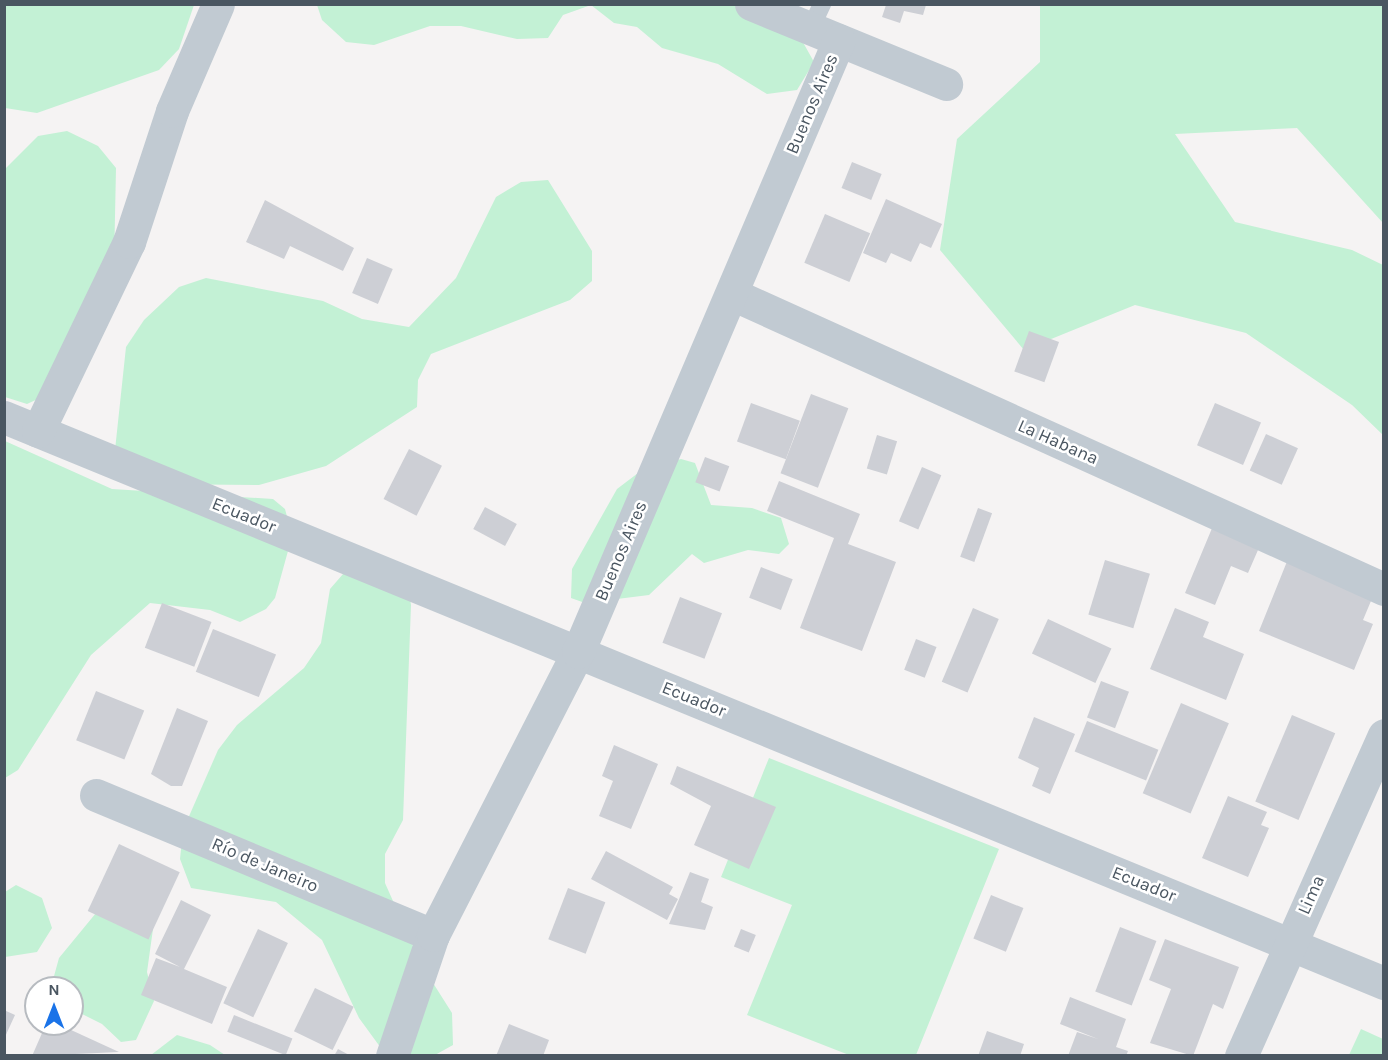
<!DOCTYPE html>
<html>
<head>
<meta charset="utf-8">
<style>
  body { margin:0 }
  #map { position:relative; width:1388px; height:1060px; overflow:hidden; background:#f5f3f3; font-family:Karla,sans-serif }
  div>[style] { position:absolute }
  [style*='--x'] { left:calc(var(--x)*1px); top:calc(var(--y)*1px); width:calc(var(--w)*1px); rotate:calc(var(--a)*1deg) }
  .green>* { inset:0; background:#c3f1d5 }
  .building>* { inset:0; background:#cdcfd5; transform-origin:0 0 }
  .service>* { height:18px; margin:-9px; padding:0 9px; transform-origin:9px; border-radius:9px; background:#c1cad2 }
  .minor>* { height:33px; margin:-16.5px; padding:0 16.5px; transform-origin:16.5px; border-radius:16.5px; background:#c1cad2 }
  span { translate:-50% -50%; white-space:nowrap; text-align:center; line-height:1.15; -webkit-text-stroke:5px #fff; paint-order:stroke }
  .street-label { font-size:18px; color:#4a5661 }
  .frame { position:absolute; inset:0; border:6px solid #4a5661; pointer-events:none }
  .north { position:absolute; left:24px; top:976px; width:60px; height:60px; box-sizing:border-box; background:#fff; border:2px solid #b7bbc0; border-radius:50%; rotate:0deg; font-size:16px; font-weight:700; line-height:24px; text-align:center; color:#4a5661 }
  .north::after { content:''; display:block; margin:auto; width:21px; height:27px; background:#1a73e8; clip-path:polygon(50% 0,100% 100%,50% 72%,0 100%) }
</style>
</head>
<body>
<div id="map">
  <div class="green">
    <div style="clip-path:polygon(5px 4px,194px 4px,194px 5px,179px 49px,159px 70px,37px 113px,5px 108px)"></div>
    <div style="clip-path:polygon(317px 5px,744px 5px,800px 37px,814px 62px,797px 90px,767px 94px,718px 64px,662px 48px,637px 27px,614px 23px,591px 5px,563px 15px,548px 38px,517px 39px,461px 26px,430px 26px,374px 45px,346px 42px,322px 20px)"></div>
    <div style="clip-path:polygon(1040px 5px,1383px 5px,1383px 223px,1297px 128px,1175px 134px,1235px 222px,1352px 250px,1383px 265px,1383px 435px,1352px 405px,1246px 333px,1135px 305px,1024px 350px,940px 250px,957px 139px,1040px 62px)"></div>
    <div style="clip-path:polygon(67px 131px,98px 146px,116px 168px,114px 264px,53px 392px,27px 404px,5px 397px,5px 169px,38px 136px)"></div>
    <div style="clip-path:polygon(548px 180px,592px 251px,592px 281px,570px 300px,431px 354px,418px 380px,417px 407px,326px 466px,259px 485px,146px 484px,115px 450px,126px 347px,144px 320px,179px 287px,206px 278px,323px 301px,362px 319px,409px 327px,456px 278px,496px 197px,521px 182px)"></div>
    <div style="clip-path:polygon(5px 441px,112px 489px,273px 499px,285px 509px,289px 524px,288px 551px,275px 598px,266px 609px,240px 622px,210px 610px,150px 603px,91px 655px,18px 770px,5px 778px)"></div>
    <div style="clip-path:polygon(681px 459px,695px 463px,711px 505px,752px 508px,781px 518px,789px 544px,779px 554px,748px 550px,704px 563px,692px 554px,649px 595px,585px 603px,571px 598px,572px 569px,617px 489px,642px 470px)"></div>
    <div style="clip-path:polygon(350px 566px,407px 577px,411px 605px,403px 820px,385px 854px,385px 883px,421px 964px,452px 1013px,453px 1045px,435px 1055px,386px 1055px,359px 1018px,322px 940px,276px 902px,191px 888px,180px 859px,183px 830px,218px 750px,237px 725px,304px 668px,321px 643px,330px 589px)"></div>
    <div style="clip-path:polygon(769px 758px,999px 849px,916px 1055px,849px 1055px,747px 1015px,792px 905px,721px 877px)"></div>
    <div style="clip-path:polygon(16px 885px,42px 898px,52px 928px,37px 952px,5px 957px,5px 892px)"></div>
    <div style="clip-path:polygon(96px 913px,153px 929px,147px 972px,154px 1001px,136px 1040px,121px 1042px,102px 1024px,72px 1009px,72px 988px,51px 987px,59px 958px)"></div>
    <div style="clip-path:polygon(1361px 1029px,1383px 1039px,1383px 1055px,1349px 1055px)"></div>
    <div style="clip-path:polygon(177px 1035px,210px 1045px,225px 1055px,151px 1055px)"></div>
  </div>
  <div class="building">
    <div style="clip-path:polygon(886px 5px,926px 5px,923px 15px,904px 11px,900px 23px,882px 17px)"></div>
    <div style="left:852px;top:162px;width:32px;height:28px;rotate:22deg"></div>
    <div style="clip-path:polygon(886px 199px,942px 224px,931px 248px,920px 243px,911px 262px,891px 253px,886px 263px,863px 253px)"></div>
    <div style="clip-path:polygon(265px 200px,354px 248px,343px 271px,290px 246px,284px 259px,246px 242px)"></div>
    <div style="left:825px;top:214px;width:49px;height:53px;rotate:23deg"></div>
    <div style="left:367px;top:258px;width:28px;height:38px;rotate:23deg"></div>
    <div style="left:1029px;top:331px;width:32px;height:43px;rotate:20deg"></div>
    <div style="left:811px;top:394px;width:40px;height:85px;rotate:21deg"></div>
    <div style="left:751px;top:403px;width:52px;height:41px;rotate:20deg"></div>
    <div style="left:1215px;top:403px;width:50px;height:46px;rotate:23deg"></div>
    <div style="left:1266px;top:434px;width:35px;height:40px;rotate:24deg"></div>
    <div style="left:877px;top:435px;width:21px;height:35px;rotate:17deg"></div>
    <div style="left:409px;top:449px;width:37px;height:56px;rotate:27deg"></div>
    <div style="left:705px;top:457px;width:26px;height:27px;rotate:21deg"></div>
    <div style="left:922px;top:467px;width:21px;height:59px;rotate:23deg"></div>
    <div style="clip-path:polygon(779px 481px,860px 514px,848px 544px,896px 562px,862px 651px,800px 628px,834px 538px,767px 511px)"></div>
    <div style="left:485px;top:507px;width:36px;height:25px;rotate:28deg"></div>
    <div style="left:978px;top:508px;width:15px;height:52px;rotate:20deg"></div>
    <div style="clip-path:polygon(1215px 521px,1258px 550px,1248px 573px,1231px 566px,1215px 605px,1185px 593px)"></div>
    <div style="clip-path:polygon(1290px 554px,1376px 589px,1363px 620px,1373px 624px,1354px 670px,1259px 631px)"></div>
    <div style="left:1105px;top:560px;width:47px;height:57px;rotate:17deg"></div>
    <div style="left:761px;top:567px;width:34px;height:33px;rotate:21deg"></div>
    <div style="left:680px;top:597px;width:45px;height:49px;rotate:21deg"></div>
    <div style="left:162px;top:603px;width:53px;height:48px;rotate:21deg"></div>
    <div style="left:973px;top:608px;width:28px;height:80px;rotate:23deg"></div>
    <div style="clip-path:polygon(1175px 608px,1209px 622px,1203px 637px,1244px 654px,1226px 700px,1150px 669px)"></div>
    <div style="left:1048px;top:619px;width:70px;height:38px;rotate:25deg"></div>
    <div style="left:213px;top:629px;width:68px;height:46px;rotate:22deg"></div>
    <div style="left:916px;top:639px;width:22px;height:33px;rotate:21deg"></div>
    <div style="left:1101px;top:681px;width:30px;height:39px;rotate:21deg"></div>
    <div style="left:96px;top:691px;width:52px;height:53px;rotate:22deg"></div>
    <div style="left:1181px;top:703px;width:52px;height:98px;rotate:23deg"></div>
    <div style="clip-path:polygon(177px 708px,208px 721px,182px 786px,171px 786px,151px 774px)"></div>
    <div style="left:1292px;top:715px;width:47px;height:94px;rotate:23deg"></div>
    <div style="clip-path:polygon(1034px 717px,1075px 734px,1050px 794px,1032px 786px,1039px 768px,1018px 758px)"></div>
    <div style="left:1087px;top:721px;width:77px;height:33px;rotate:22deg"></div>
    <div style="clip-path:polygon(614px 745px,658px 764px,631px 829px,599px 816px,613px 781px,602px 776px)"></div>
    <div style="clip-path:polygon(677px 766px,776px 807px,749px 869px,694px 845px,711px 806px,670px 784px)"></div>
    <div style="clip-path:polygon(1228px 796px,1267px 812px,1261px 825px,1269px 828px,1248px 877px,1202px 858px)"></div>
    <div style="left:119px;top:844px;width:67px;height:74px;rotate:25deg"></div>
    <div style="clip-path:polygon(606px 851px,673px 887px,669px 894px,678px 899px,667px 920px,591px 879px)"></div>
    <div style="clip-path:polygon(690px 872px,709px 879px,701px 902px,713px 907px,705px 930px,669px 924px)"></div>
    <div style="left:568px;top:888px;width:40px;height:55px;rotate:21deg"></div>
    <div style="left:991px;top:895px;width:35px;height:47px;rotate:22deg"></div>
    <div style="clip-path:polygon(181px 900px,211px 915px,184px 969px,227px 987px,212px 1024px,141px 995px,156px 958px,180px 967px,155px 954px)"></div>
    <div style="left:1120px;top:927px;width:39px;height:69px;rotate:21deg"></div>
    <div style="left:258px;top:929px;width:33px;height:82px;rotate:25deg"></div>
    <div style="left:741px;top:929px;width:16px;height:19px;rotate:22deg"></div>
    <div style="clip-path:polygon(1165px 939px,1239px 967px,1223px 1009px,1213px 1004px,1193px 1056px,1150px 1043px,1171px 989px,1149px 980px)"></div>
    <div style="left:315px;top:988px;width:43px;height:48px;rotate:26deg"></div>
    <div style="clip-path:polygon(1070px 997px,1126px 1019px,1116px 1047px,1128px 1051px,1126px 1056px,1068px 1056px,1077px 1032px,1098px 1039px,1060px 1024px)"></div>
    <div style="clip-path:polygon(4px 1010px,15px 1015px,4px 1039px)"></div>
    <div style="left:234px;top:1015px;width:63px;height:18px;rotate:22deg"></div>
    <div style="clip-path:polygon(46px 1024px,58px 1024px,119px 1052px,32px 1056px)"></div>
    <div style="clip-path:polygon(509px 1024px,549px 1040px,543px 1056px,496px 1056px)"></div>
    <div style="clip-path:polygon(987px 1031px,1024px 1044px,1020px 1056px,978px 1056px)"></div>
    <div style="clip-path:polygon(338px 1049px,351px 1056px,334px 1056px)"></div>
  </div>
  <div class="service">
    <div style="--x:810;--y:30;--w:29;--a:-65"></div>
  </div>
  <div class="minor">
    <div style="--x:751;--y:4;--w:211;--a:22.3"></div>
    <div style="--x:732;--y:294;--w:716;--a:24.34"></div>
    <div style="--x:4;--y:417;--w:1492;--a:22.3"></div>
    <div style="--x:38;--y:431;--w:210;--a:-64.3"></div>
    <div style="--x:129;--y:242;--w:138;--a:-71.8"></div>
    <div style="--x:172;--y:111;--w:116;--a:-66.7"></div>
    <div style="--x:96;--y:795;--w:365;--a:22.6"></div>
    <div style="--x:392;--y:1056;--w:128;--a:-71.3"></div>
    <div style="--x:433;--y:935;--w:318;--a:-62.9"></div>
    <div style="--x:578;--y:652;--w:665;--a:-66.9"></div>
    <div style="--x:1241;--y:1056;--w:351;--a:-66"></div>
  </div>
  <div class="street-label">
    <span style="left:812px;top:104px;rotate:-67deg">Buenos Aires</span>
    <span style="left:1058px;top:442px;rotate:24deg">La Habana</span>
    <span style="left:244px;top:515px;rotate:22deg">Ecuador</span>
    <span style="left:621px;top:551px;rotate:-67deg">Buenos Aires</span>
    <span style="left:694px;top:699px;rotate:22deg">Ecuador</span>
    <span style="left:265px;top:865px;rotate:23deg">Río de Janeiro</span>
    <span style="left:1144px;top:884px;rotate:22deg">Ecuador</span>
    <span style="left:1311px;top:895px;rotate:-66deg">Lima</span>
  </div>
  <div class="frame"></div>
  <div class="north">N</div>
</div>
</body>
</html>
